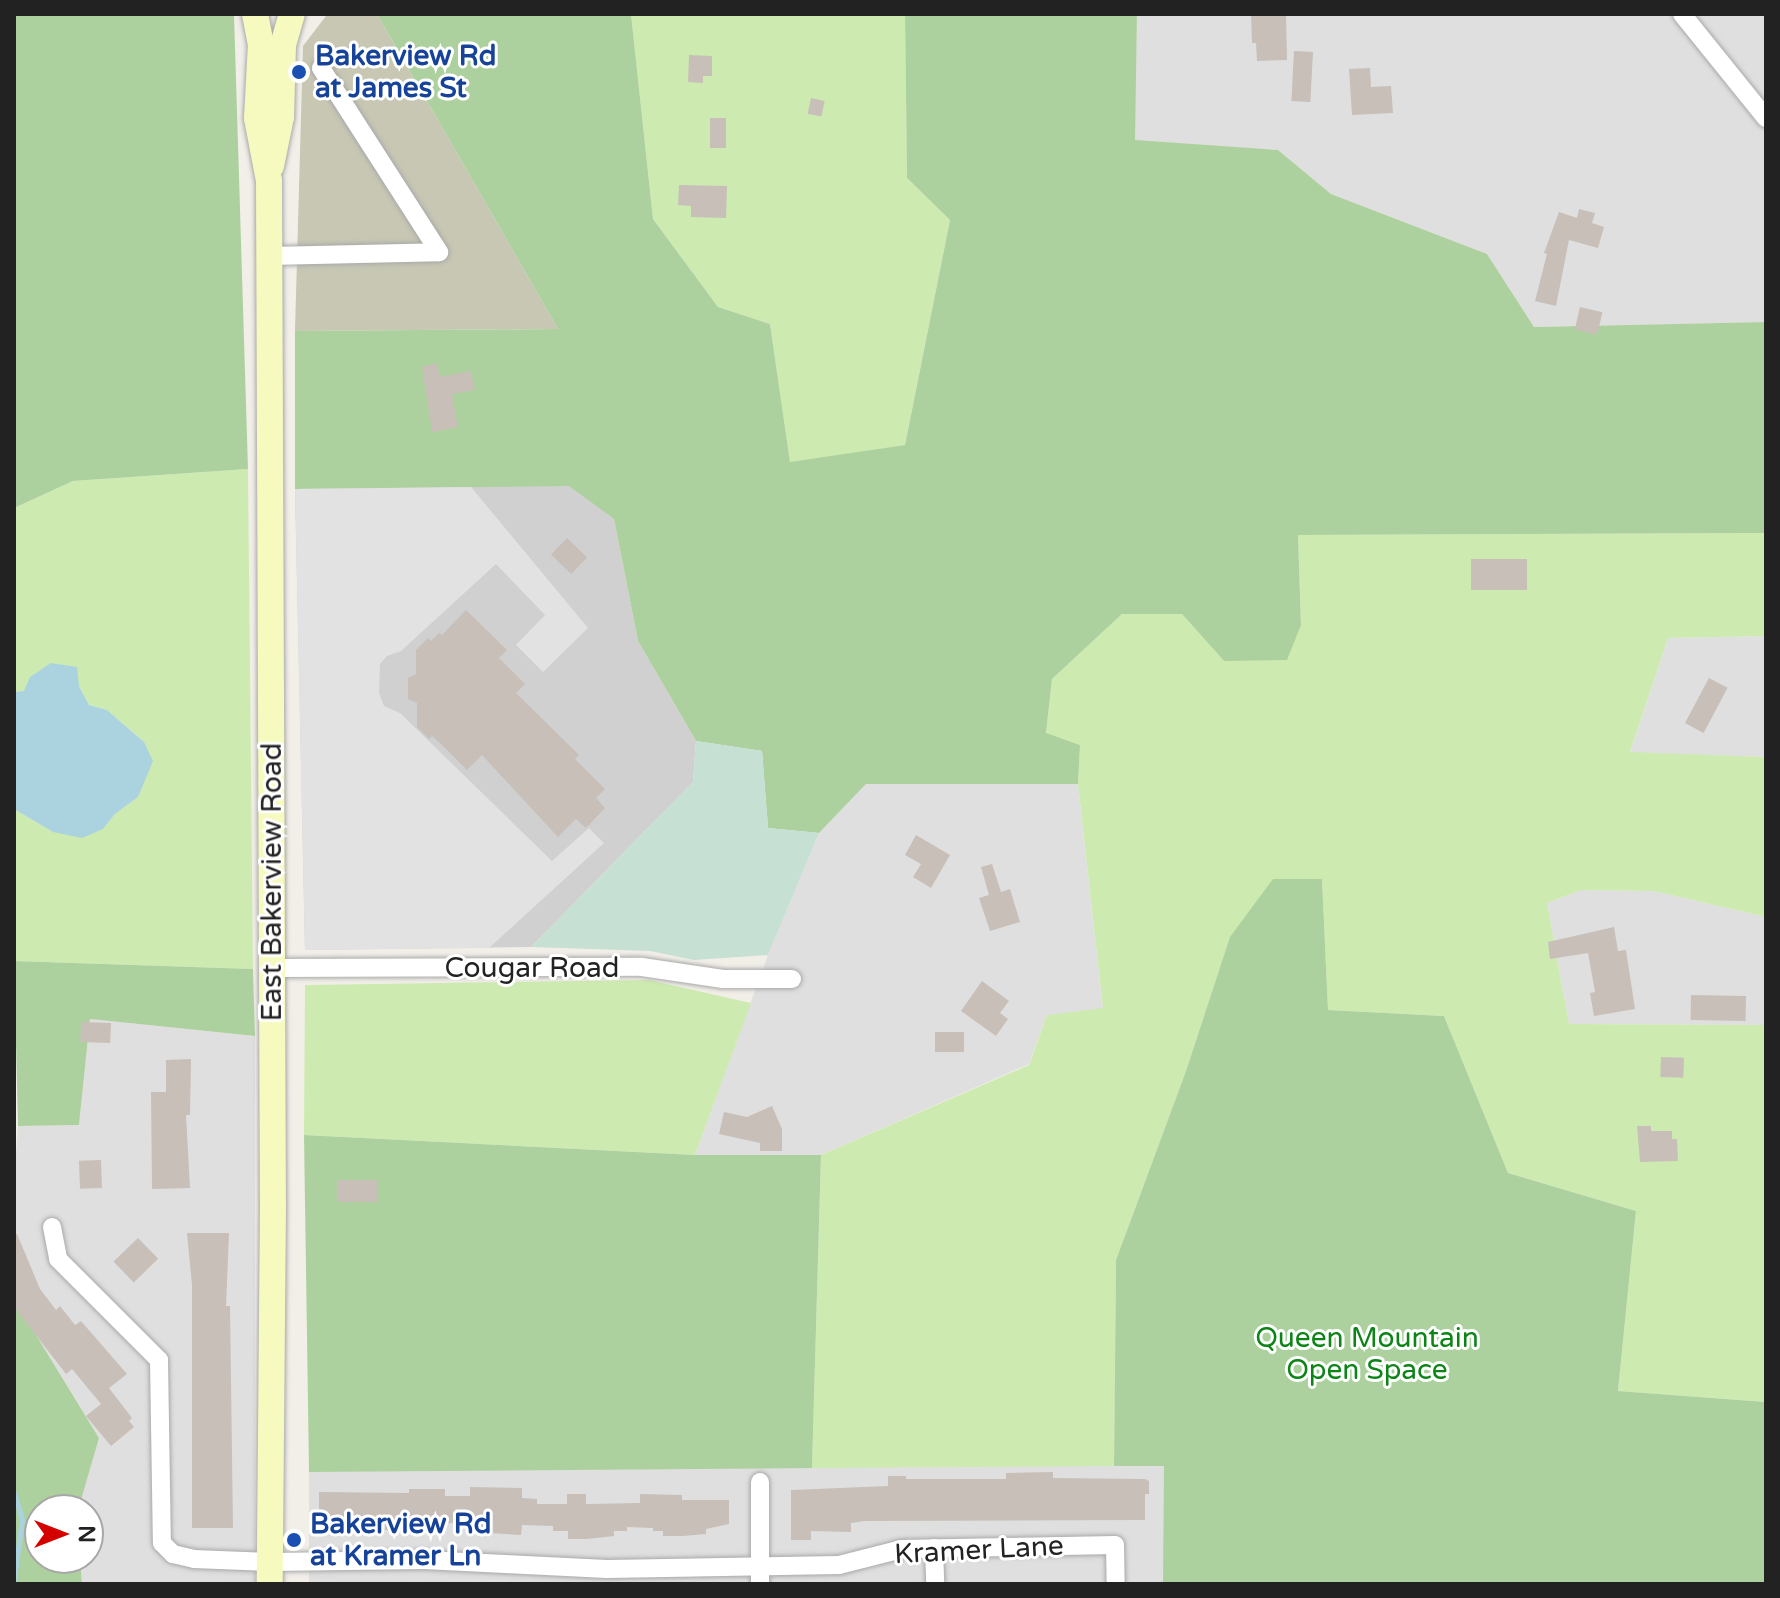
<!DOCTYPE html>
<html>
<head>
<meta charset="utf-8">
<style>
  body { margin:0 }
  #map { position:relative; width:1780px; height:1598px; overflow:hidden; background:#f2efe9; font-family:"Varela Round",sans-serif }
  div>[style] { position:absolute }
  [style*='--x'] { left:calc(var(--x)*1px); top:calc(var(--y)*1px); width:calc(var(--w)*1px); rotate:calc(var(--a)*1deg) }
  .residential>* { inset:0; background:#e0dfdf; transform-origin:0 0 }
  .religious>* { inset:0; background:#d0d0d0 }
  .construction>* { inset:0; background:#c7c7b4 }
  .grass>* { inset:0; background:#cdebb0 }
  .forest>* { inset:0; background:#add19e }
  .wetland>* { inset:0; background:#c6e0d4 }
  .parking>* { inset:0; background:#e2e2e2 }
  .water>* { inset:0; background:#aad3df }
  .stream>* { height:5px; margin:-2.5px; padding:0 2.5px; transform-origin:2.5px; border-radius:2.5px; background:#aad3df }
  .building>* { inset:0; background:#c7bfb8; transform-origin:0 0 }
  .roads { filter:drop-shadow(0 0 2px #a9a9a9) drop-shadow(0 0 2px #a9a9a9) }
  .minor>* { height:18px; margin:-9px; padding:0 9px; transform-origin:9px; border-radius:9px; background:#fff }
  .secondary>* { height:26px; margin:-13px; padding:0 13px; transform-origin:13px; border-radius:13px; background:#f7fabf }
  .dots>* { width:22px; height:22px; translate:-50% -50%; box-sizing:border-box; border:4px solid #fff; border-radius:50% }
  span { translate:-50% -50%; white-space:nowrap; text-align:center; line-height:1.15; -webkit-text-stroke:6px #fff; paint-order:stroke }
  .transit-label { font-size:28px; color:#164399; font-weight:700 }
  .left { translate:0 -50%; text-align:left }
  .street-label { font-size:28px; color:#222 }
  .park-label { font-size:28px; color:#0c8416 }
  .frame { position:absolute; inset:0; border:16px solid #222; pointer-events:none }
  .north { position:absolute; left:24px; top:1494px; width:80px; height:80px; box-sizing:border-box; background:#fff; border:2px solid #a7a7a7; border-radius:50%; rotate:90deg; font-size:22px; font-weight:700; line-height:32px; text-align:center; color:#222 }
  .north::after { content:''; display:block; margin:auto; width:28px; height:36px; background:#d40000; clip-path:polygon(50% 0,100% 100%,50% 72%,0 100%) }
</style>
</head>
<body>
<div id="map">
  <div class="residential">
    <div style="clip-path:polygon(1137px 14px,1766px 14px,1766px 322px,1534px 327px,1487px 254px,1331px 194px,1278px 150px,1134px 141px)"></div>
    <div style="clip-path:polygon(1766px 636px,1766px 757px,1630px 753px,1668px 638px)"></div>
    <div style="clip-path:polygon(866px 784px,1078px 784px,1103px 1009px,1047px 1015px,1029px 1064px,821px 1155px,695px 1155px,768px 955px,819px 833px)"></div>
    <div style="clip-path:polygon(1581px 890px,1654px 891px,1766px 917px,1766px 1025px,1569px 1024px,1547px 903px)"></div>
    <div style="clip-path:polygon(90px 1019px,255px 1036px,255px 1584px,82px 1584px,80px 1558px,88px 1558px,88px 1510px,78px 1510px,78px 1506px,99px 1438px,14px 1299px,14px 1183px,18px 1126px,79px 1125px)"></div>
    <div style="left:1164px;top:1466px;width:118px;height:855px;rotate:90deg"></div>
  </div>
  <div class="religious">
    <div style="clip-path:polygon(569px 485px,614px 519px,638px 641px,696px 741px,693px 782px,531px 947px,305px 950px,295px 489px)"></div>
  </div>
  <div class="construction">
    <div style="clip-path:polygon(336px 14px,377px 14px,558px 329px,295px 331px,303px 46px,326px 16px)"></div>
  </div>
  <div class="grass">
    <div style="clip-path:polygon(631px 14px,905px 14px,907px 178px,950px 220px,905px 445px,790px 463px,770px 324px,718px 307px,653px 219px)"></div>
    <div style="clip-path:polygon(248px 469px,253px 969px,14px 961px,14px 809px,53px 832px,103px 829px,115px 814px,138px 797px,144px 742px,107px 710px,89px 705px,79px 686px,14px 692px,14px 508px,73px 481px)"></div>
    <div style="clip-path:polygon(1766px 533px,1766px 636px,1668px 638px,1630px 752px,1766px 757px,1766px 917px,1654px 891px,1581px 890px,1547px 903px,1569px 1024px,1766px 1025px,1766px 1402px,1618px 1391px,1636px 1211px,1508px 1173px,1444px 1016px,1328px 1010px,1322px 880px,1230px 938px,1186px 1071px,1116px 1260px,1114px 1466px,812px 1468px,821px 1155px,1029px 1065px,1047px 1015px,1103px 1008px,1078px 784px,1080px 745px,1046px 734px,1052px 679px,1122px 614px,1182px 614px,1224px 661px,1301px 625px,1298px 535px)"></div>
    <div style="clip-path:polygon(649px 980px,751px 1003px,695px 1155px,304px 1135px,305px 985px)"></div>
  </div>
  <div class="forest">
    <div style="clip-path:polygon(14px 14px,234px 14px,248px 469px,73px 481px,14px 508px)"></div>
    <div style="clip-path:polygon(377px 14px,631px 14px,653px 219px,718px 307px,770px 324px,790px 462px,905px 445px,950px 220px,907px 178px,905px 14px,1137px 14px,1135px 140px,1278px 150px,1331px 194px,1487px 254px,1534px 327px,1766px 322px,1766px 533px,1298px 535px,1301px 625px,1287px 660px,1224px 661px,1182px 614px,1122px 614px,1052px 679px,1046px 733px,1080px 745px,1078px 784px,866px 784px,819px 833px,768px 828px,762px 751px,696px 741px,638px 641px,614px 519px,569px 486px,295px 489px,295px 331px,558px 329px)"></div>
    <div style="clip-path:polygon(1273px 879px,1322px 879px,1328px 1010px,1444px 1016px,1508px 1173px,1636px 1211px,1618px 1391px,1766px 1402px,1766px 1584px,1163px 1584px,1164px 1466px,1114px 1466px,1116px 1260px,1186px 1071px,1230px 937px)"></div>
    <div style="clip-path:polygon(14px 961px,253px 969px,255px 1036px,90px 1019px,79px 1125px,18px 1126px)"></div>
    <div style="clip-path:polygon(304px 1135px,695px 1155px,821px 1155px,812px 1468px,309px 1472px)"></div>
    <div style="clip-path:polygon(14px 1299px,99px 1438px,78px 1510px,40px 1510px,40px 1558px,80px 1558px,82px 1584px,14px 1584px)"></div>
  </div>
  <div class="wetland">
    <div style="clip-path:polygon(696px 741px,762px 751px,768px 828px,819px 833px,768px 955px,694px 960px,650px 951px,531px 947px,693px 782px)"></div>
  </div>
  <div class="parking">
    <div style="clip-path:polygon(471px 487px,588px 628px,543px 672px,516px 645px,545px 615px,496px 564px,401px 651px,387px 656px,380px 664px,379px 693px,384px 706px,400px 713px,552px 861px,589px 828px,604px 843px,489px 948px,305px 950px,295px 489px)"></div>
  </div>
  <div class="water">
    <div style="clip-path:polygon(51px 663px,77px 667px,79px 686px,89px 705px,107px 710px,144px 742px,153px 761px,138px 797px,115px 814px,103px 829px,82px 838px,53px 832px,14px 809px,14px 692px,24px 691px,30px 677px)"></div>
  </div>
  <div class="stream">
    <div style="--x:14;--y:1493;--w:27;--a:73"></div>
    <div style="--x:22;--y:1519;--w:61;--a:97.6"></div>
  </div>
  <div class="building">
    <div style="clip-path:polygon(1251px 14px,1286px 14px,1287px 60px,1257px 61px,1256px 43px,1252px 43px)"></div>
    <div style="left:1294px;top:51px;width:19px;height:50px;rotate:3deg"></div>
    <div style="clip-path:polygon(689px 55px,712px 56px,712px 76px,703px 76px,703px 83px,688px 82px)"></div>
    <div style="clip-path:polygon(1370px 68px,1371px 87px,1391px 86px,1393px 113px,1352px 115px,1349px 69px)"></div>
    <div style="left:811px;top:98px;width:14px;height:16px;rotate:12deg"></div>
    <div style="left:710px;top:118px;width:16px;height:30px"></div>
    <div style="clip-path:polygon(679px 185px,727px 186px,726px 218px,691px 217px,691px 206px,678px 205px)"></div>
    <div style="clip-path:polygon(1579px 209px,1595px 213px,1592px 223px,1604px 227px,1598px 248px,1569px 240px,1556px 306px,1535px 301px,1547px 254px,1544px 253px,1559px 212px,1577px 218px)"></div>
    <div style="left:1580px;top:307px;width:23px;height:23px;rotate:13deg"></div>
    <div style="clip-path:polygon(437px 363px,440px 377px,471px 371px,475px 390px,452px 394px,458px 427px,432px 432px,422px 367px)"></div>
    <div style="left:567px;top:538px;width:28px;height:23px;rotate:44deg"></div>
    <div style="left:1527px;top:559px;width:31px;height:56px;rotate:90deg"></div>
    <div style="clip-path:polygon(466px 610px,507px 650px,499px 658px,525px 684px,516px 693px,579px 755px,575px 759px,605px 789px,596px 798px,605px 808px,586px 828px,576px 819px,558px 837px,482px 755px,467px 770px,440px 743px,432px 736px,429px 739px,417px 727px,417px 703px,408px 699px,408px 678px,416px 674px,416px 650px,428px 638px,431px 641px,439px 633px,442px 635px)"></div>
    <div style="left:1709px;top:678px;width:21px;height:51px;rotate:28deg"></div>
    <div style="clip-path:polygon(916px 835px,950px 855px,931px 888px,913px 877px,921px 864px,905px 855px)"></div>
    <div style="clip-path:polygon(992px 864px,1001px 892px,1010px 889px,1020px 922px,990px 931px,979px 898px,989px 895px,981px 867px)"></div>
    <div style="clip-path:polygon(1614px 927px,1618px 951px,1626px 950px,1635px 1009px,1594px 1016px,1590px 993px,1595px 992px,1588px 953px,1550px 959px,1548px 942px)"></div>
    <div style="clip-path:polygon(982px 981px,1009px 1001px,1000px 1013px,1008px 1019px,996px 1036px,961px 1011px)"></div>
    <div style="left:1691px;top:995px;width:55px;height:25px;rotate:1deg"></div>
    <div style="left:81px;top:1022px;width:30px;height:20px;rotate:2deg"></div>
    <div style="left:964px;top:1032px;width:20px;height:29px;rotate:90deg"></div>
    <div style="left:1661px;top:1057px;width:23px;height:20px;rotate:2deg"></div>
    <div style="clip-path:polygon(191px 1059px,190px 1115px,186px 1115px,190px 1188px,152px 1189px,151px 1092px,166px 1092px,166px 1060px)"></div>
    <div style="clip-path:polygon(772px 1106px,782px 1129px,782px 1151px,760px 1151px,760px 1143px,719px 1134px,724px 1112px,747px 1117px)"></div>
    <div style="clip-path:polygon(1637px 1126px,1651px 1126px,1651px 1131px,1672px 1131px,1672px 1139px,1677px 1139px,1678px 1161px,1640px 1162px)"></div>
    <div style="left:101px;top:1160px;width:28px;height:22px;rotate:88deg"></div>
    <div style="left:337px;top:1180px;width:40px;height:22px"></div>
    <div style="clip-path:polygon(187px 1233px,229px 1233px,226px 1306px,230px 1306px,233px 1528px,192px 1528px,192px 1285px)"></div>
    <div style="clip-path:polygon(14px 1234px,17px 1234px,40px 1289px,56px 1310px,60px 1306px,75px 1325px,81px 1321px,127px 1374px,109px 1388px,132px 1418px,129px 1421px,134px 1427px,111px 1446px,86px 1416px,101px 1404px,72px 1369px,66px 1374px,14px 1307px)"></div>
    <div style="left:138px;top:1238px;width:29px;height:34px;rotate:46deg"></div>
    <div style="clip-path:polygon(1053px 1472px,1053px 1478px,1145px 1479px,1149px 1481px,1149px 1494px,1145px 1494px,1145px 1520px,865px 1521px,851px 1523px,851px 1532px,811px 1531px,811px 1540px,791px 1540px,791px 1490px,888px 1486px,888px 1476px,906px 1476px,906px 1479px,1006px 1479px,1006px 1473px)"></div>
    <div style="clip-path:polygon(470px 1487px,522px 1488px,522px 1498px,537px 1499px,537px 1504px,567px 1504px,567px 1494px,586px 1494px,586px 1504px,640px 1503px,640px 1494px,682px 1495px,682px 1500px,729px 1500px,729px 1524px,706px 1529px,706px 1534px,683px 1536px,663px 1536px,663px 1531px,653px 1531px,653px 1528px,627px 1527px,627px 1531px,614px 1531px,614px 1536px,587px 1539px,568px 1539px,568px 1531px,553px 1531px,553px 1526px,522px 1525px,521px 1535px,471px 1532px,471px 1523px,445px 1523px,445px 1531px,385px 1530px,385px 1522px,359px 1522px,338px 1523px,338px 1531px,312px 1531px,312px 1510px,319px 1510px,319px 1492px,409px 1493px,409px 1489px,445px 1489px,445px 1496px,470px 1496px)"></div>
  </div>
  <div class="roads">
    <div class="minor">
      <div style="--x:1682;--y:14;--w:134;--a:51.1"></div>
      <div style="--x:321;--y:68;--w:219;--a:57.3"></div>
      <div style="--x:269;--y:256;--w:170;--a:-1.3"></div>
      <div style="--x:272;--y:968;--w:370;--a:-0.2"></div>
      <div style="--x:642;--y:967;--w:82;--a:8.4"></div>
      <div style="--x:723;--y:979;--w:69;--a:0"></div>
      <div style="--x:52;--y:1227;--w:33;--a:79"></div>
      <div style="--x:58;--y:1259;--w:143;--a:45"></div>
      <div style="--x:159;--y:1360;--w:183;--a:89.1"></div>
      <div style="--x:162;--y:1543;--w:16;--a:45"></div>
      <div style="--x:173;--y:1554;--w:22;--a:13"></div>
      <div style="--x:194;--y:1559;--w:76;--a:2.3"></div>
      <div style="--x:270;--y:1562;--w:154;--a:-0.7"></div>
      <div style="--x:424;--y:1560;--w:183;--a:2.8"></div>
      <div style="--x:607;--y:1569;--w:232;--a:-1"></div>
      <div style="--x:839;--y:1565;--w:65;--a:-14.3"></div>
      <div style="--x:902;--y:1549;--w:213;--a:-1.1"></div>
      <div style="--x:1115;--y:1545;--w:39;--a:89"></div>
      <div style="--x:760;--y:1482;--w:102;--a:90"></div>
      <div style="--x:934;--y:1548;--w:36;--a:88"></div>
    </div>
    <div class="secondary">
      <div style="--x:255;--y:14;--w:31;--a:79"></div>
      <div style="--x:261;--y:44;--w:74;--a:93.1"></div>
      <div style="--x:257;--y:118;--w:64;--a:79.2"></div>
      <div style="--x:269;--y:181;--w:1023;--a:89.78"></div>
      <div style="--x:273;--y:1204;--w:380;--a:90.5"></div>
      <div style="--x:271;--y:166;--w:50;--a:-78.5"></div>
      <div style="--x:281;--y:117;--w:72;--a:-88.4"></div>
      <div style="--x:283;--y:45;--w:32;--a:-74"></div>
    </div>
  </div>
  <div class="dots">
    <div style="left:299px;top:72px;background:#1a4fb4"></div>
    <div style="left:294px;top:1540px;background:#1a4fb4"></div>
  </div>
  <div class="transit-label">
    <span class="left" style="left:315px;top:72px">Bakerview Rd<br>at James St</span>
    <span class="left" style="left:310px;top:1540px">Bakerview Rd<br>at Kramer Ln</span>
  </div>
  <div class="street-label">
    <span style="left:272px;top:882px;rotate:-90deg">East Bakerview Road</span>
    <span style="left:532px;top:968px">Cougar Road</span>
    <span style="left:979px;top:1550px;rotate:-3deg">Kramer Lane</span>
  </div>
  <div class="park-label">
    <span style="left:1367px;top:1354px">Queen Mountain<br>Open Space</span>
  </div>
  <div class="frame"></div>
  <div class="north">N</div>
</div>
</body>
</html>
